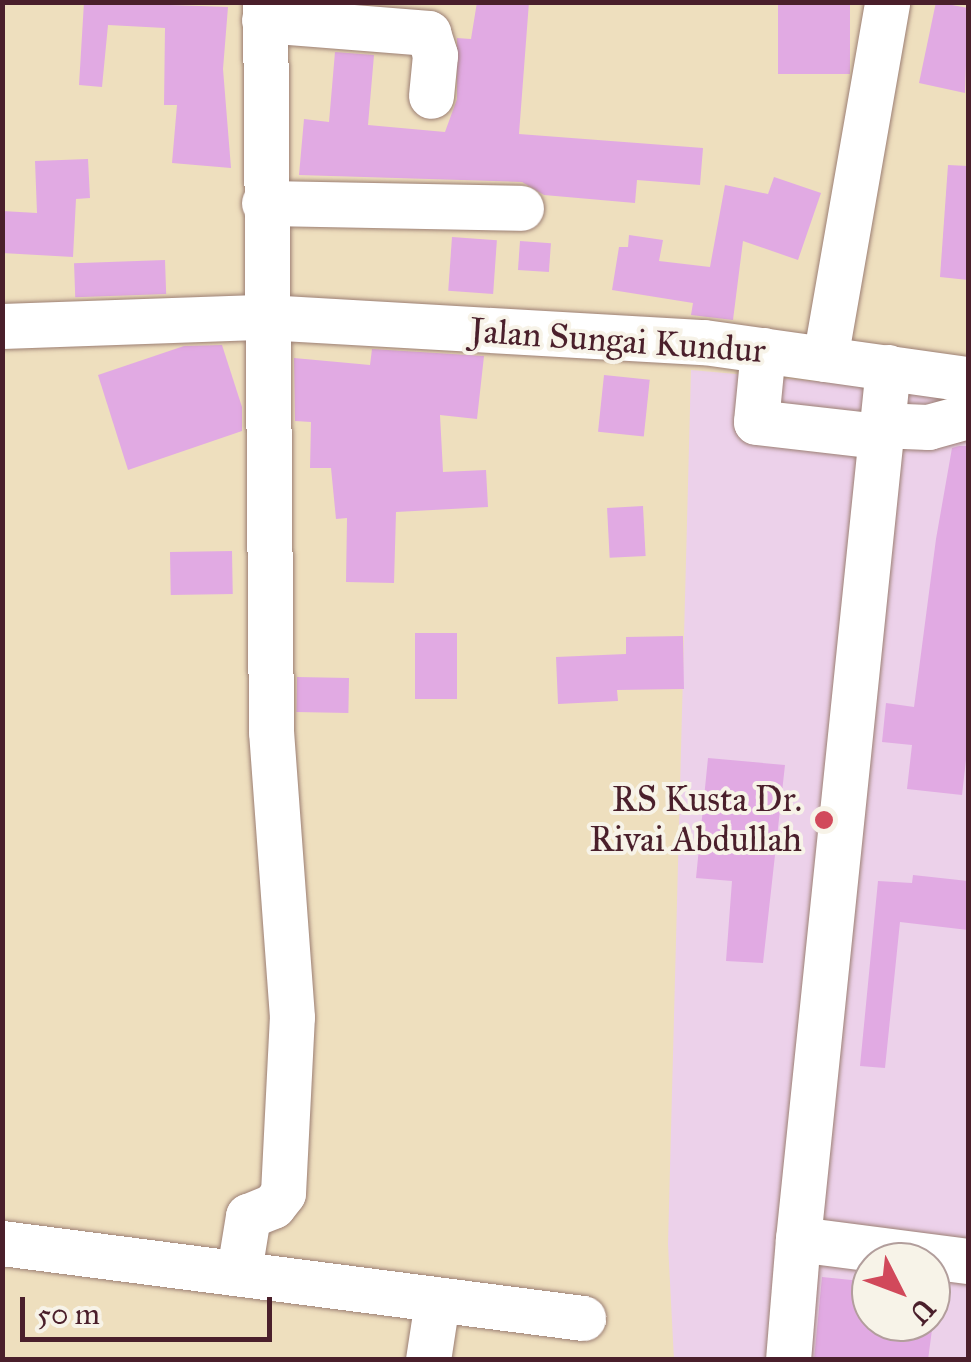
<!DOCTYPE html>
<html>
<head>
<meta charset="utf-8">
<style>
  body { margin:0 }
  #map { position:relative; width:971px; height:1362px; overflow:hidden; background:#eedfbe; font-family:"IM FELL Great Primer",serif }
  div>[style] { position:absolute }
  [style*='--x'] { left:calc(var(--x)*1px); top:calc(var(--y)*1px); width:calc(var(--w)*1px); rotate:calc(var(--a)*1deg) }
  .built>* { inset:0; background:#ecd1ea }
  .building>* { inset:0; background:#e1aae3; transform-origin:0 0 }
  .roads { filter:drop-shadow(0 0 2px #9c7f74) drop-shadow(0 0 2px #9c7f74) }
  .minor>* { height:45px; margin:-22.5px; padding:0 22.5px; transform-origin:22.5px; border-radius:22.5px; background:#fff }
  .dots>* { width:28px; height:28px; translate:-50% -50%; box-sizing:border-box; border:5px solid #f7f3e8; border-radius:50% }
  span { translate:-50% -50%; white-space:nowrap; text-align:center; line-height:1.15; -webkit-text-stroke:8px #f7f3e8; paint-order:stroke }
  .street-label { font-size:35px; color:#4a1f2b }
  .poi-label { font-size:35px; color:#4a1f2b }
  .right { translate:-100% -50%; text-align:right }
  .frame { position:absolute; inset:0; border:5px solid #4a1f2b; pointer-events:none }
  .north { position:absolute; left:851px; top:1242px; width:100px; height:100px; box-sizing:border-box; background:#f7f3e8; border:2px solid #b29e9c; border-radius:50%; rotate:132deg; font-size:28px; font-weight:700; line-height:40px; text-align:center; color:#4a1f2b }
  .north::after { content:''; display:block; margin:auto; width:35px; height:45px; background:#d1495b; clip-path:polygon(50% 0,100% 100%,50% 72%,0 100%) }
  .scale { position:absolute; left:20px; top:1297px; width:252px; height:45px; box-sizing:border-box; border:5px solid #4a1f2b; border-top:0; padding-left:12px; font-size:30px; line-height:35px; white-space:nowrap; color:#4a1f2b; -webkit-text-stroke:8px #f7f3e8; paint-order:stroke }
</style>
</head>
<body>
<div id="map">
  <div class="built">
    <div style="clip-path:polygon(evenodd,691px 370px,968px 395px,968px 1359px,674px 1360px,668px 1244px,691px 370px,871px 1262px,931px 1262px,931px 1322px,871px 1322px,871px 1262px)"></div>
  </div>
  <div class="building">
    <div style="clip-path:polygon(84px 2px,228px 7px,223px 69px,231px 168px,172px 163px,177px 105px,164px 105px,165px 28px,108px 25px,102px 87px,79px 85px)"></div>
    <div style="clip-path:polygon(477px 2px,529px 2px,519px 134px,703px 148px,700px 185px,637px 180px,635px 203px,544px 195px,522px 182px,299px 175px,304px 119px,329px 122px,335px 52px,374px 55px,368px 125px,445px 132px,457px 99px,457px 38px,471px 39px)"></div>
    <div style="left:778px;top:2px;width:72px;height:72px"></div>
    <div style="clip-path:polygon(936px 2px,968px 8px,965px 93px,919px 83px)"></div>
    <div style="clip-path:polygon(88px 159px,90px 198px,76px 199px,73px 257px,2px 253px,2px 211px,37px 213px,35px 161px)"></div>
    <div style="clip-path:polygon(948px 165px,968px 166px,968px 280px,940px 277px)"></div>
    <div style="clip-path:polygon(774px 177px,821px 193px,798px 260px,743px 241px,733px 320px,691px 315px,693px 303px,612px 290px,619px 247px,628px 247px,629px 235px,663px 240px,659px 261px,710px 267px,725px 185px,768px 194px)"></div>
    <div style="left:452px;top:237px;width:45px;height:54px;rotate:4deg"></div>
    <div style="left:520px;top:241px;width:31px;height:29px;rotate:4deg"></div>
    <div style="left:165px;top:260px;width:34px;height:91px;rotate:88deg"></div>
    <div style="clip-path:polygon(222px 345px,242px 407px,242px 431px,128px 470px,98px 375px,184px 346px)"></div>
    <div style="clip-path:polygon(372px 349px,484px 356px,477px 419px,440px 415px,443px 472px,486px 470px,488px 507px,396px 512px,394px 583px,346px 582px,347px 518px,336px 519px,331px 468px,310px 468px,311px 422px,295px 421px,294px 358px,370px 365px)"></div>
    <div style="left:604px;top:375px;width:46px;height:57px;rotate:6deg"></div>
    <div style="clip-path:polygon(959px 446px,968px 446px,968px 742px,962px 795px,907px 789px,912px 745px,882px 742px,886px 703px,914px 707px,936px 539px,952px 448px)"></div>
    <div style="left:643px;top:506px;width:50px;height:36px;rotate:87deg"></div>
    <div style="left:232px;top:551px;width:43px;height:62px;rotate:89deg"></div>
    <div style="left:415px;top:633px;width:42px;height:66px"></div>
    <div style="clip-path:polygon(683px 636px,684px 689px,617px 690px,618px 701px,558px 704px,556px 657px,626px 654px,626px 637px)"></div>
    <div style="left:297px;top:677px;width:52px;height:35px;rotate:1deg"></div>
    <div style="clip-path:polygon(708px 758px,785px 765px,763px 963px,726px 961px,732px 881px,696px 878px)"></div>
    <div style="clip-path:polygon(913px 875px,968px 881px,968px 930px,900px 922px,885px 1068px,860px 1066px,878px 881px,912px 883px)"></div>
    <div style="clip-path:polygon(822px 1277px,871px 1282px,871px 1322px,933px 1322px,928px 1360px,814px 1360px)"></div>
  </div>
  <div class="roads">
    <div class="minor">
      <div style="--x:264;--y:20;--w:165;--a:4.5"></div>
      <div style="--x:428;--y:33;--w:23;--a:72"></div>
      <div style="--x:435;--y:55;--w:41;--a:95.6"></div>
      <div style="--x:264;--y:203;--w:257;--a:1.1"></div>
      <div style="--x:2;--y:326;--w:263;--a:-2"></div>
      <div style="--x:265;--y:317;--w:440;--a:3.3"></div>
      <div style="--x:704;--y:342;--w:267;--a:8"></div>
      <div style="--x:763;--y:350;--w:72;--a:95.6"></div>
      <div style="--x:756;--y:422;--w:124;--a:6.5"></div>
      <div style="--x:825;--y:359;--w:362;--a:-80.1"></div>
      <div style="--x:888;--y:367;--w:877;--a:95.89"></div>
      <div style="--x:798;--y:1239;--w:171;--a:7.4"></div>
      <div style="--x:880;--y:425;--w:48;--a:2.4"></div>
      <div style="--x:928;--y:427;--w:41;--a:-15.4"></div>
      <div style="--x:2;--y:1243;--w:586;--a:7.36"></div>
      <div style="--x:239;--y:1271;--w:56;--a:-80.7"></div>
      <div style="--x:248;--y:1216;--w:27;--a:-22"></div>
      <div style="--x:273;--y:1206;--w:16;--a:-52"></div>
      <div style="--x:283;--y:1193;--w:176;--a:-87.1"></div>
      <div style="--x:292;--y:1017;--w:286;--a:-94.2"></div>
      <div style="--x:271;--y:732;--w:730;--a:-90.47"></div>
      <div style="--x:428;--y:1360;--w:60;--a:-81.3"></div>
      <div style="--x:788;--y:1360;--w:121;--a:-85.3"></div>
    </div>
  </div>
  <div class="dots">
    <div style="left:824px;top:820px;background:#d1495b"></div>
  </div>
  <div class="street-label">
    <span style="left:618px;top:341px;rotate:4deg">Jalan Sungai Kundur</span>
  </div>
  <div class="poi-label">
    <span class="right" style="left:802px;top:820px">RS Kusta Dr.<br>Rivai Abdullah</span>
  </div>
  <div class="frame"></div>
  <div class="north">U</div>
  <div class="scale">50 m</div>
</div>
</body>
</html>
